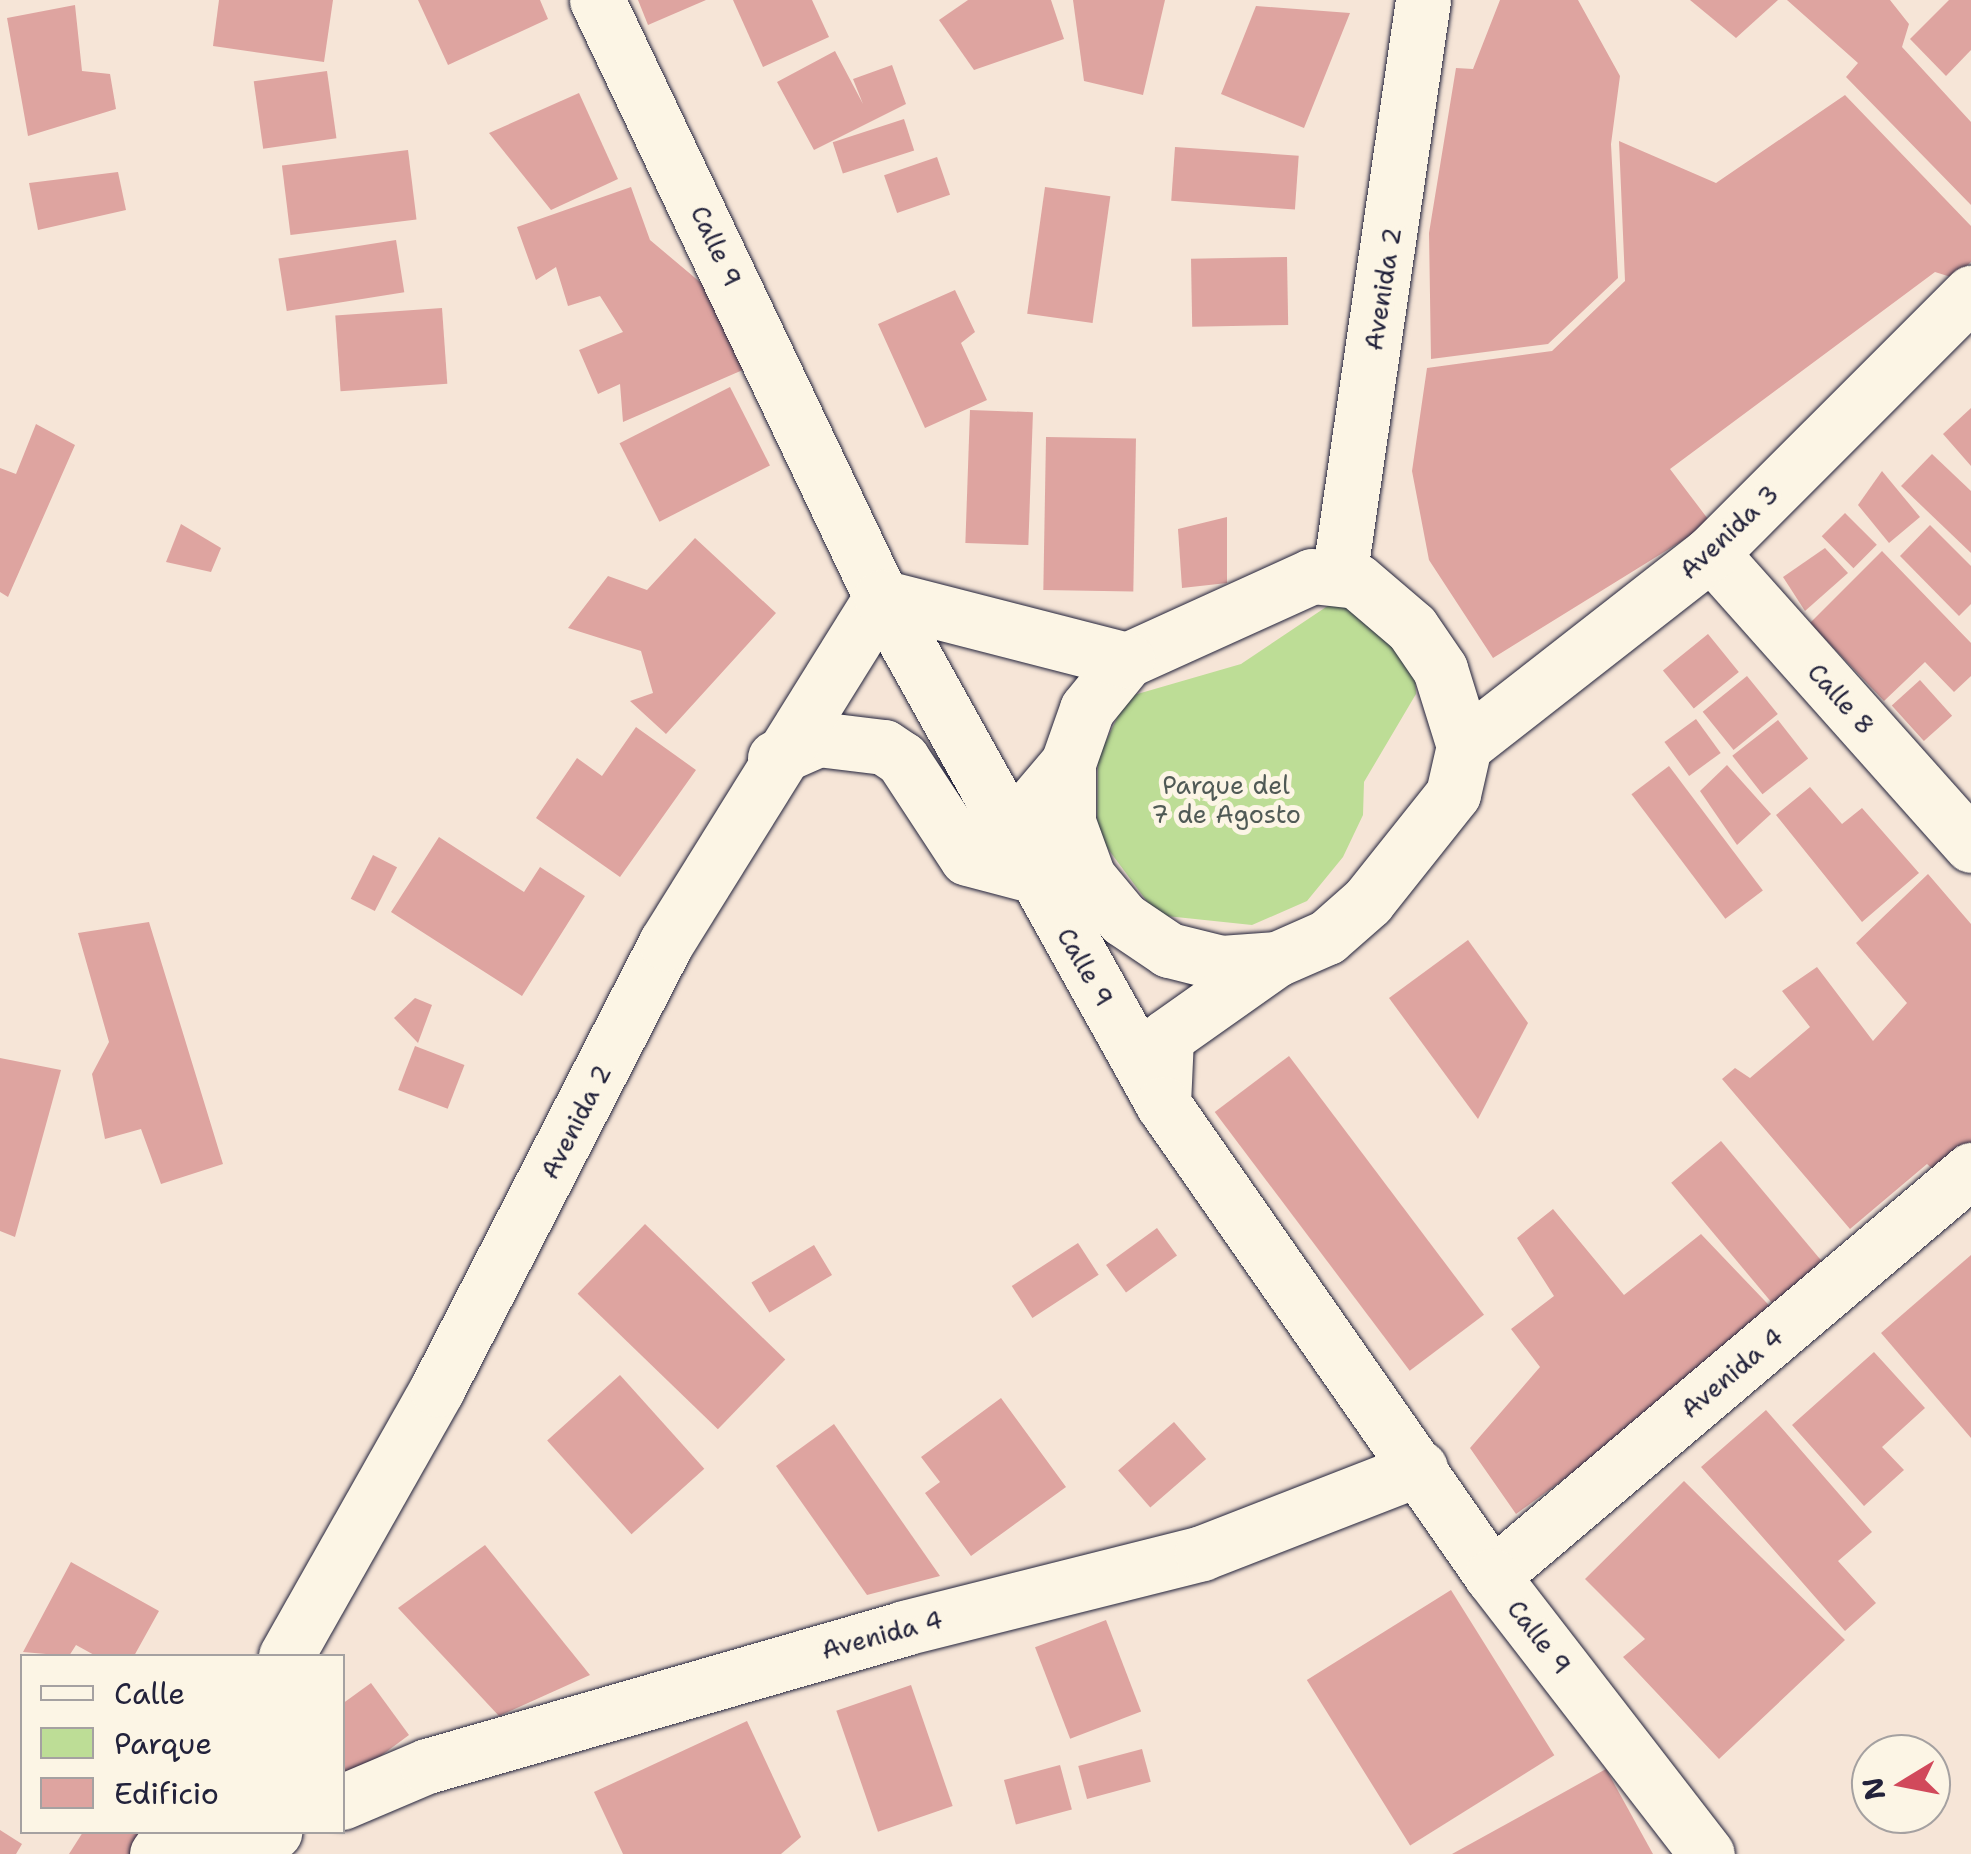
<!DOCTYPE html>
<html>
<head>
<meta charset="utf-8">
<style>
  body { margin:0 }
  #map { position:relative; width:1971px; height:1854px; overflow:hidden; background:#f6e5d7; font-family:"Shantell Sans",sans-serif }
  div>[style] { position:absolute }
  [style*='--x'] { left:calc(var(--x)*1px); top:calc(var(--y)*1px); width:calc(var(--w)*1px); rotate:calc(var(--a)*1deg) }
  .green>* { inset:0; background:#bddd96 }
  .building>* { inset:0; background:#dea4a0; transform-origin:0 0 }
  .roads { filter:drop-shadow(0 0 2px #22223b) drop-shadow(0 0 2px #22223b) }
  .minor>* { height:55px; margin:-27.5px; padding:0 27.5px; transform-origin:27.5px; border-radius:27.5px; background:#fcf5e5 }
  .tertiary>* { height:55px; margin:-27.5px; padding:0 27.5px; transform-origin:27.5px; border-radius:27.5px; background:#fcf5e5 }
  span { translate:-50% -50%; white-space:nowrap; text-align:center; line-height:1.15; -webkit-text-stroke:10px #fcf5e5; paint-order:stroke }
  .street-label { font-size:25px; color:#22223b }
  .park-label { font-size:25px; color:#505a56 }
  .legend { position:absolute; left:20px; top:1654px; width:325px; height:180px; box-sizing:border-box; background:#fcf5e5; border:2px solid #a5a1a1; margin:0; padding:12px 18px; list-style:none; font-size:30px; color:#22223b }
  .legend li { display:flex; align-items:center; gap:20px; height:50px }
  .legend b { width:50px; border:2px solid #a5a1a1 }
  .north { position:absolute; left:1851px; top:1734px; width:100px; height:100px; box-sizing:border-box; background:#fcf5e5; border:2px solid #a5a1a1; border-radius:50%; rotate:260deg; font-size:28px; font-weight:700; line-height:40px; text-align:center; color:#22223b }
  .north::after { content:''; display:block; margin:auto; width:35px; height:45px; background:#d1495b; clip-path:polygon(50% 0,100% 100%,50% 72%,0 100%) }
</style>
</head>
<body>
<div id="map">
  <div class="green">
    <div style="clip-path:polygon(1347px 593px,1415px 673px,1416px 694px,1364px 782px,1363px 815px,1343px 857px,1307px 901px,1252px 925px,1157px 915px,1097px 834px,1098px 758px,1127px 697px,1241px 664px)"></div>
  </div>
  <div class="building">
    <div style="clip-path:polygon(219px 0,333px 0,324px 62px,213px 46px)"></div>
    <div style="clip-path:polygon(418px 0,540px 0,548px 19px,448px 65px)"></div>
    <div style="clip-path:polygon(638px 0,706px 0,648px 25px)"></div>
    <div style="clip-path:polygon(733px 0,812px 0,829px 37px,763px 67px)"></div>
    <div style="clip-path:polygon(968px 0,1051px 0,1064px 39px,974px 70px,939px 20px)"></div>
    <div style="clip-path:polygon(1073px 0,1165px 0,1143px 95px,1084px 81px)"></div>
    <div style="clip-path:polygon(1500px 0,1578px 0,1620px 76px,1611px 144px,1618px 278px,1548px 344px,1431px 359px,1429px 233px,1456px 68px,1473px 69px)"></div>
    <div style="clip-path:polygon(1690px 0,1778px 0,1736px 38px)"></div>
    <div style="clip-path:polygon(1787px 0,1890px 0,1909px 24px,1902px 47px,1971px 122px,1971px 205px,1846px 77px,1858px 63px)"></div>
    <div style="clip-path:polygon(1949px 0,1971px 0,1971px 50px,1946px 76px,1910px 39px)"></div>
    <div style="clip-path:polygon(75px 5px,82px 71px,110px 74px,116px 109px,28px 136px,7px 18px)"></div>
    <div style="clip-path:polygon(1256px 6px,1350px 13px,1304px 128px,1221px 94px)"></div>
    <div style="clip-path:polygon(835px 51px,863px 104px,853px 79px,892px 65px,906px 104px,814px 150px,777px 82px)"></div>
    <div style="left:327px;top:71px;width:68px;height:74px;rotate:82deg"></div>
    <div style="clip-path:polygon(579px 93px,618px 179px,551px 210px,489px 133px)"></div>
    <div style="clip-path:polygon(1845px 95px,1971px 226px,1971px 262px,1954px 278px,1935px 272px,1670px 469px,1711px 523px,1493px 658px,1429px 560px,1412px 471px,1427px 368px,1552px 351px,1625px 281px,1619px 141px,1716px 183px)"></div>
    <div style="left:904px;top:119px;width:33px;height:75px;rotate:72deg"></div>
    <div style="left:1175px;top:147px;width:124px;height:54px;rotate:4deg"></div>
    <div style="left:408px;top:150px;width:70px;height:127px;rotate:83deg"></div>
    <div style="left:937px;top:157px;width:40px;height:56px;rotate:71deg"></div>
    <div style="clip-path:polygon(118px 172px,126px 210px,38px 230px,29px 183px)"></div>
    <div style="clip-path:polygon(631px 187px,650px 240px,713px 293px,745px 369px,623px 422px,620px 384px,598px 394px,579px 350px,623px 332px,600px 296px,568px 306px,556px 267px,536px 280px,517px 227px)"></div>
    <div style="left:1045px;top:187px;width:66px;height:128px;rotate:8deg"></div>
    <div style="left:396px;top:240px;width:53px;height:119px;rotate:81deg"></div>
    <div style="left:1287px;top:257px;width:68px;height:96px;rotate:89deg"></div>
    <div style="clip-path:polygon(955px 290px,975px 332px,961px 343px,987px 400px,925px 428px,878px 324px)"></div>
    <div style="left:442px;top:308px;width:76px;height:107px;rotate:86deg"></div>
    <div style="left:730px;top:387px;width:88px;height:124px;rotate:63deg"></div>
    <div style="clip-path:polygon(1971px 408px,1971px 466px,1943px 434px)"></div>
    <div style="left:970px;top:410px;width:63px;height:133px;rotate:2deg"></div>
    <div style="clip-path:polygon(36px 424px,75px 445px,8px 597px,0 592px,0 468px,16px 474px)"></div>
    <div style="left:1046px;top:437px;width:90px;height:153px;rotate:1deg"></div>
    <div style="clip-path:polygon(1932px 454px,1971px 491px,1971px 553px,1901px 486px)"></div>
    <div style="clip-path:polygon(1882px 471px,1920px 517px,1889px 543px,1858px 505px)"></div>
    <div style="left:1845px;top:513px;width:45px;height:33px;rotate:45deg"></div>
    <div style="clip-path:polygon(1227px 517px,1227px 583px,1182px 588px,1178px 529px)"></div>
    <div style="clip-path:polygon(181px 524px,221px 548px,211px 572px,166px 562px)"></div>
    <div style="clip-path:polygon(1930px 525px,1971px 566px,1971px 604px,1959px 616px,1900px 556px)"></div>
    <div style="clip-path:polygon(695px 538px,776px 613px,666px 734px,630px 701px,653px 693px,641px 651px,568px 628px,608px 576px,647px 590px)"></div>
    <div style="clip-path:polygon(1825px 548px,1848px 573px,1805px 611px,1783px 577px)"></div>
    <div style="clip-path:polygon(1882px 551px,1971px 643px,1971px 676px,1954px 692px,1925px 662px,1884px 701px,1810px 623px)"></div>
    <div style="left:1708px;top:634px;width:49px;height:58px;rotate:51deg"></div>
    <div style="left:1747px;top:676px;width:49px;height:57px;rotate:51deg"></div>
    <div style="left:1920px;top:680px;width:48px;height:38px;rotate:48deg"></div>
    <div style="left:1696px;top:719px;width:42px;height:39px;rotate:54deg"></div>
    <div style="left:1778px;top:720px;width:49px;height:58px;rotate:52deg"></div>
    <div style="clip-path:polygon(636px 727px,696px 770px,620px 877px,536px 818px,577px 758px,602px 776px)"></div>
    <div style="clip-path:polygon(1727px 765px,1771px 814px,1737px 845px,1700px 791px)"></div>
    <div style="left:1669px;top:766px;width:156px;height:47px;rotate:53deg"></div>
    <div style="clip-path:polygon(1810px 787px,1842px 824px,1862px 808px,1919px 873px,1862px 922px,1776px 815px)"></div>
    <div style="clip-path:polygon(439px 837px,524px 892px,540px 867px,585px 896px,522px 996px,391px 912px)"></div>
    <div style="left:373px;top:855px;width:27px;height:49px;rotate:27deg"></div>
    <div style="clip-path:polygon(1928px 874px,1971px 924px,1971px 1165px,1948px 1183px,1927px 1164px,1850px 1229px,1722px 1079px,1735px 1068px,1750px 1078px,1810px 1027px,1782px 991px,1817px 967px,1873px 1041px,1907px 1003px,1856px 943px)"></div>
    <div style="clip-path:polygon(149px 922px,223px 1164px,161px 1184px,141px 1129px,105px 1139px,92px 1074px,109px 1042px,78px 933px)"></div>
    <div style="clip-path:polygon(1468px 940px,1528px 1023px,1478px 1119px,1389px 998px)"></div>
    <div style="clip-path:polygon(415px 998px,432px 1005px,418px 1043px,394px 1018px)"></div>
    <div style="left:415px;top:1046px;width:53px;height:47px;rotate:21deg"></div>
    <div style="left:1289px;top:1056px;width:324px;height:93px;rotate:53deg"></div>
    <div style="clip-path:polygon(0 1058px,61px 1070px,15px 1237px,0 1231px)"></div>
    <div style="left:1721px;top:1141px;width:168px;height:65px;rotate:50deg"></div>
    <div style="clip-path:polygon(1553px 1209px,1624px 1295px,1701px 1234px,1783px 1320px,1516px 1514px,1470px 1448px,1540px 1367px,1511px 1329px,1554px 1296px,1517px 1238px)"></div>
    <div style="left:645px;top:1224px;width:195px;height:97px;rotate:44deg"></div>
    <div style="left:1157px;top:1228px;width:34px;height:63px;rotate:54deg"></div>
    <div style="left:1078px;top:1243px;width:38px;height:79px;rotate:57deg"></div>
    <div style="left:814px;top:1245px;width:35px;height:73px;rotate:59deg"></div>
    <div style="clip-path:polygon(1971px 1255px,1971px 1438px,1881px 1333px)"></div>
    <div style="clip-path:polygon(1874px 1352px,1925px 1408px,1882px 1447px,1904px 1470px,1864px 1506px,1792px 1425px)"></div>
    <div style="left:620px;top:1375px;width:126px;height:98px;rotate:48deg"></div>
    <div style="clip-path:polygon(1001px 1398px,1066px 1487px,971px 1556px,925px 1493px,940px 1482px,921px 1457px)"></div>
    <div style="clip-path:polygon(1766px 1410px,1872px 1532px,1838px 1561px,1876px 1603px,1845px 1631px,1701px 1467px)"></div>
    <div style="left:1174px;top:1422px;width:49px;height:74px;rotate:49deg"></div>
    <div style="clip-path:polygon(834px 1424px,940px 1576px,867px 1595px,776px 1466px)"></div>
    <div style="clip-path:polygon(1684px 1481px,1845px 1640px,1719px 1759px,1623px 1657px,1645px 1639px,1585px 1579px)"></div>
    <div style="clip-path:polygon(485px 1545px,590px 1675px,499px 1716px,398px 1608px)"></div>
    <div style="clip-path:polygon(71px 1562px,159px 1611px,134px 1656px,96px 1656px,76px 1645px,69px 1656px,23px 1652px)"></div>
    <div style="left:1451px;top:1590px;width:195px;height:170px;rotate:58deg"></div>
    <div style="left:1106px;top:1620px;width:98px;height:76px;rotate:69deg"></div>
    <div style="clip-path:polygon(371px 1683px,409px 1735px,351px 1778px,342px 1767px,342px 1704px)"></div>
    <div style="left:911px;top:1685px;width:128px;height:79px;rotate:71deg"></div>
    <div style="clip-path:polygon(747px 1721px,801px 1837px,781px 1854px,623px 1854px,594px 1792px)"></div>
    <div style="left:1142px;top:1749px;width:34px;height:66px;rotate:75deg"></div>
    <div style="left:1060px;top:1765px;width:46px;height:58px;rotate:75deg"></div>
    <div style="clip-path:polygon(1606px 1769px,1653px 1854px,1452px 1854px)"></div>
    <div style="clip-path:polygon(0 1830px,22px 1844px,16px 1854px,0 1854px)"></div>
    <div style="clip-path:polygon(83px 1832px,151px 1832px,137px 1854px,69px 1854px)"></div>
  </div>
  <div class="roads">
    <div class="minor">
      <div style="--x:1711;--y:553;--w:391;--a:48.3"></div>
      <div style="--x:1339;--y:578;--w:584;--a:-81.73"></div>
      <div style="--x:1464;--y:746;--w:313;--a:-38"></div>
      <div style="--x:1711;--y:553;--w:368;--a:-45"></div>
      <div style="--x:775;--y:758;--w:47;--a:-23.8"></div>
      <div style="--x:818;--y:739;--w:66;--a:6.9"></div>
      <div style="--x:884;--y:747;--w:22;--a:34"></div>
      <div style="--x:902;--y:759;--w:118;--a:56.7"></div>
      <div style="--x:967;--y:858;--w:98;--a:14.7"></div>
      <div style="--x:1030;--y:872;--w:39;--a:-100"></div>
      <div style="--x:1023;--y:834;--w:33;--a:-70"></div>
      <div style="--x:1034;--y:803;--w:52;--a:-49.6"></div>
      <div style="--x:1068;--y:763;--w:57;--a:-70.6"></div>
      <div style="--x:1087;--y:709;--w:63;--a:-50.8"></div>
      <div style="--x:1127;--y:660;--w:203;--a:-24.4"></div>
      <div style="--x:1312;--y:576;--w:45;--a:6.3"></div>
      <div style="--x:1357;--y:581;--w:72;--a:40.5"></div>
      <div style="--x:1412;--y:628;--w:50;--a:55.7"></div>
      <div style="--x:1440;--y:669;--w:81;--a:72.7"></div>
      <div style="--x:1464;--y:746;--w:49;--a:102.9"></div>
      <div style="--x:1453;--y:794;--w:137;--a:128.5"></div>
      <div style="--x:1368;--y:901;--w:55;--a:138.7"></div>
      <div style="--x:1327;--y:937;--w:55;--a:156.3"></div>
      <div style="--x:1277;--y:959;--w:56;--a:175.9"></div>
      <div style="--x:1221;--y:963;--w:54;--a:-166"></div>
      <div style="--x:1169;--y:950;--w:55;--a:-146"></div>
      <div style="--x:1123;--y:919;--w:55;--a:-129.8"></div>
      <div style="--x:1088;--y:877;--w:59;--a:-110"></div>
      <div style="--x:1068;--y:822;--w:59;--a:-90"></div>
      <div style="--x:1163;--y:1104;--w:67;--a:-87.4"></div>
      <div style="--x:1166;--y:1037;--w:133;--a:-35.2"></div>
      <div style="--x:1492;--y:1576;--w:628;--a:-40.28"></div>
      <div style="--x:286;--y:1656;--w:307;--a:-60.5"></div>
      <div style="--x:437;--y:1389;--w:501;--a:-62.82"></div>
      <div style="--x:666;--y:943;--w:407;--a:-58.1"></div>
      <div style="--x:881;--y:597;--w:254;--a:14.4"></div>
      <div style="--x:342;--y:1802;--w:92;--a:-23"></div>
      <div style="--x:427;--y:1766;--w:497;--a:-16.1"></div>
      <div style="--x:904;--y:1628;--w:307;--a:-14.1"></div>
      <div style="--x:1202;--y:1553;--w:234;--a:-21.3"></div>
      <div style="--x:157;--y:1854;--w:27;--a:-54"></div>
      <div style="--x:209;--y:1854;--w:69;--a:-18.7"></div>
    </div>
    <div class="tertiary">
      <div style="--x:597;--y:0;--w:661;--a:64.56"></div>
      <div style="--x:881;--y:597;--w:580;--a:60.92"></div>
      <div style="--x:1163;--y:1104;--w:575;--a:55.12"></div>
      <div style="--x:1492;--y:1576;--w:351;--a:52.3"></div>
    </div>
  </div>
  <div class="street-label">
    <span style="left:716px;top:246px;rotate:65deg">Calle 9</span>
    <span style="left:1383px;top:289px;rotate:-81deg">Avenida 2</span>
    <span style="left:1729px;top:532px;rotate:-43deg">Avenida 3</span>
    <span style="left:1841px;top:699px;rotate:48deg">Calle 8</span>
    <span style="left:1085px;top:967px;rotate:60deg">Calle 9</span>
    <span style="left:576px;top:1122px;rotate:-63deg">Avenida 2</span>
    <span style="left:1732px;top:1373px;rotate:-40deg">Avenida 4</span>
    <span style="left:882px;top:1635px;rotate:-15deg">Avenida 4</span>
    <span style="left:1539px;top:1637px;rotate:52deg">Calle 9</span>
  </div>
  <div class="park-label">
    <span style="left:1226px;top:800px">Parque del<br>7 de Agosto</span>
  </div>
  <ul class="legend">
  <li><b style="height:12px;background:#fcf5e5"></b>Calle</li>
  <li><b style="height:28px;background:#bddd96"></b>Parque</li>
  <li><b style="height:28px;background:#dea4a0"></b>Edificio</li>
  </ul>
  <div class="north">N</div>
</div>
</body>
</html>
